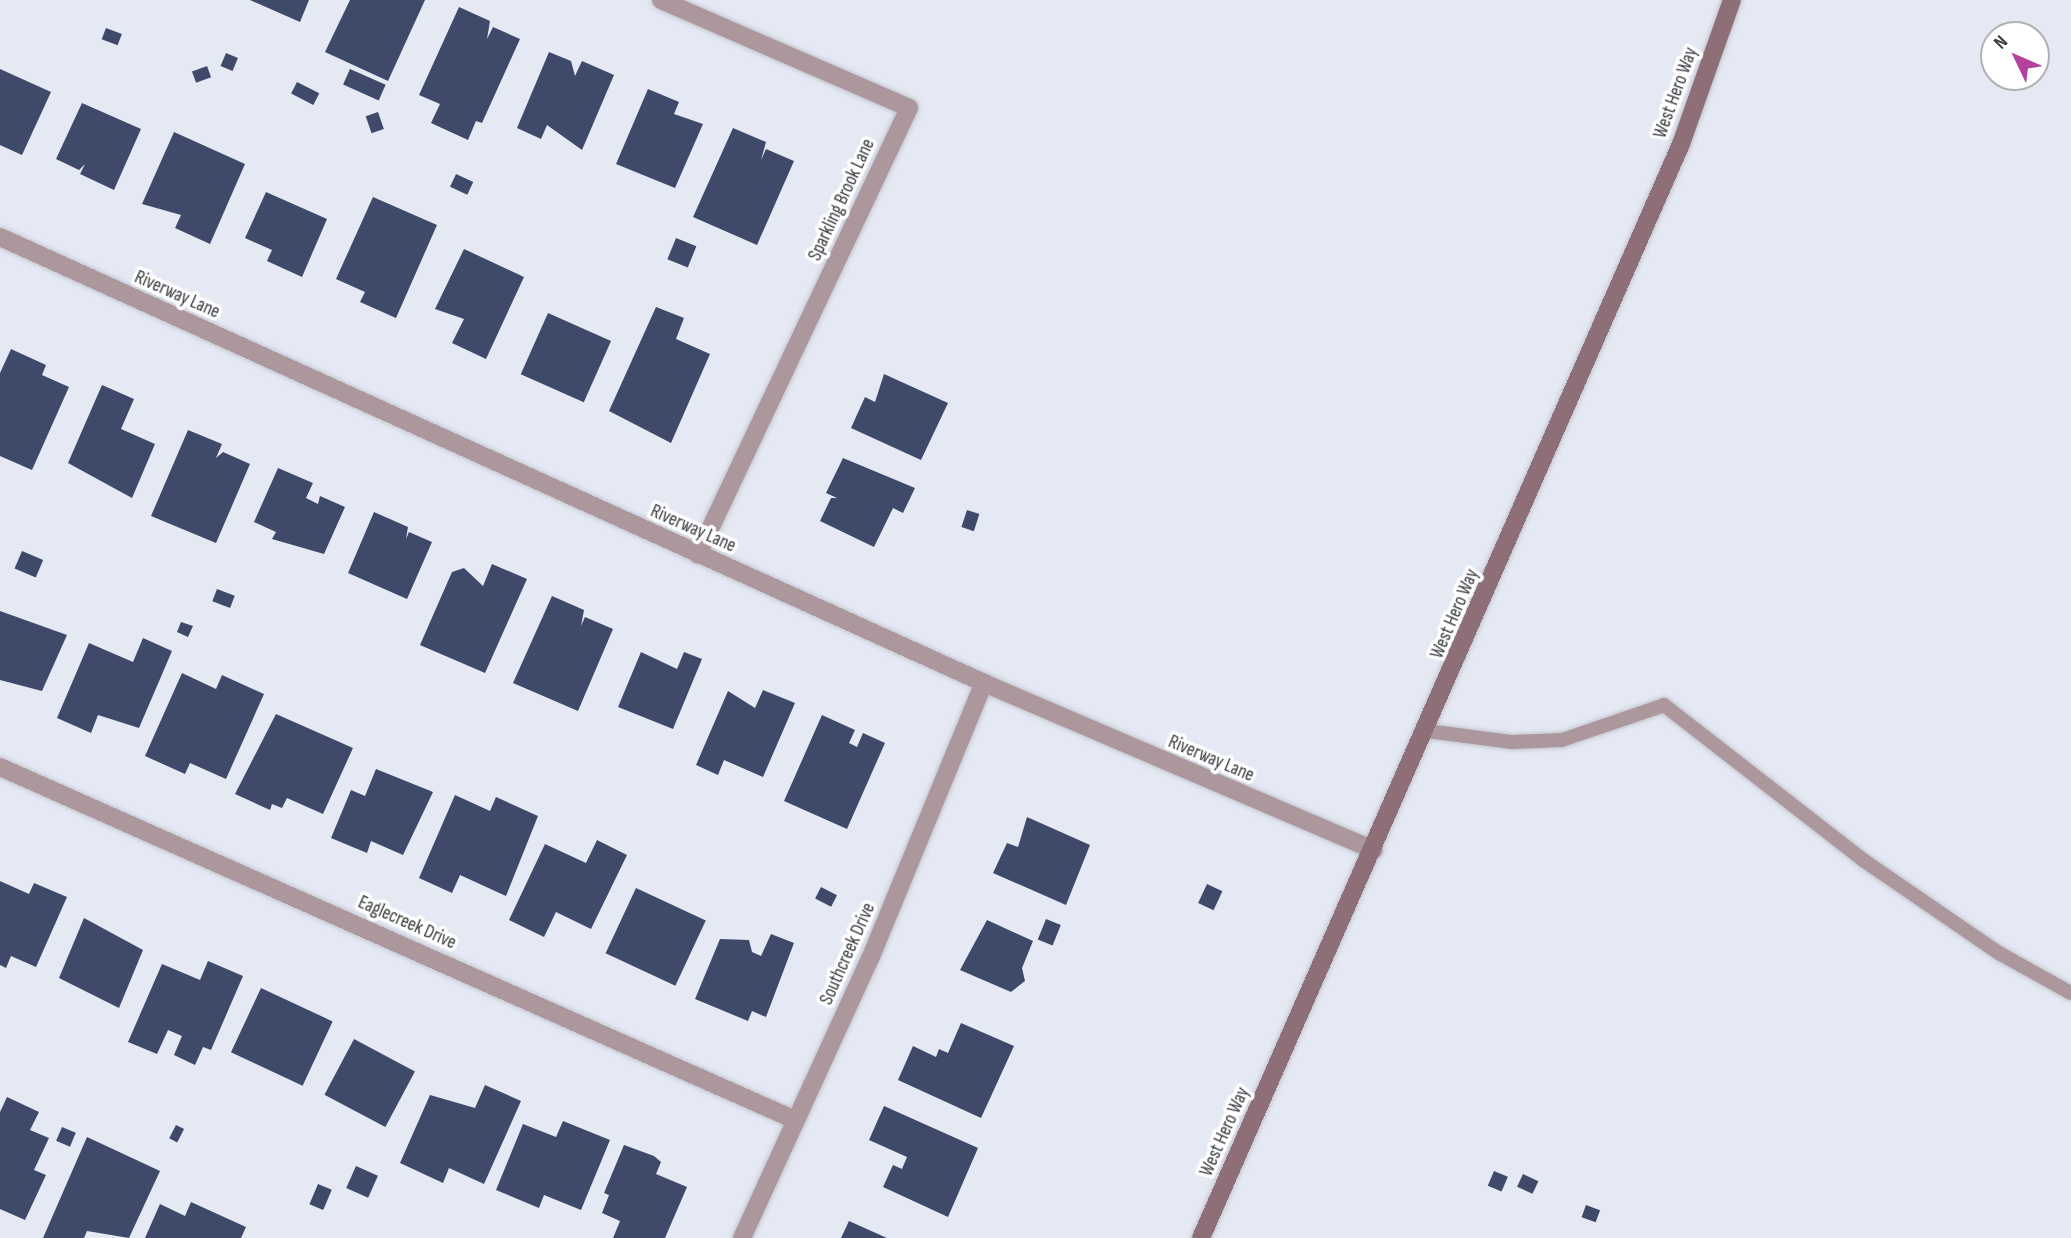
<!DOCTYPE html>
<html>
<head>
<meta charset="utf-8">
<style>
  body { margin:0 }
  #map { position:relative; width:2071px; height:1238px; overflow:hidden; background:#e5e9f4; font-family:"Sofia Sans Condensed",sans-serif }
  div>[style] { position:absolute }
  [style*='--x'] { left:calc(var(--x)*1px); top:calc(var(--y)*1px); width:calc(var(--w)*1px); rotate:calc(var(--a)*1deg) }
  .building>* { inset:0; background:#3f496a; transform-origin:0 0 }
  .roads { filter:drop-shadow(0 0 2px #c3c6d0) drop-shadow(0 0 2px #c3c6d0) }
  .service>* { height:14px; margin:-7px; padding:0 7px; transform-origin:7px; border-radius:7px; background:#ac979c }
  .minor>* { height:18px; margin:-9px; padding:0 9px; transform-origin:9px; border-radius:9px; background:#ac979c }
  .secondary>* { height:18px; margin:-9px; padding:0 9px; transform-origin:9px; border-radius:9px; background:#8e6f77 }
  span { translate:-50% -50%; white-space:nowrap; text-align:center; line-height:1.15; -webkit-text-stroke:7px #fff; paint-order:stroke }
  .street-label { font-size:19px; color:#393b3f }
  .north { position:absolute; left:1980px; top:21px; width:70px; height:70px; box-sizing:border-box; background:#fff; border:2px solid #b0b1b2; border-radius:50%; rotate:314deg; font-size:19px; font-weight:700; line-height:28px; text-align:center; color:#393b3f }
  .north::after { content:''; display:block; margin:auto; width:24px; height:32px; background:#b4419c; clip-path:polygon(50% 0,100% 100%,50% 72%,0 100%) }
</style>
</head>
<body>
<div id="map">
  <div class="building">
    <div style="clip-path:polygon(250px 0,309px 0,300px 22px)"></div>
    <div style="clip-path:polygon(350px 0,425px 0,388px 81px,325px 52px)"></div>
    <div style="clip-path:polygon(459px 7px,490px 21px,487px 39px,493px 27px,520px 39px,482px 123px,476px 121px,468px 140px,431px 123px,440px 104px,419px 95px)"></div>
    <div style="left:106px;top:28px;width:17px;height:12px;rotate:21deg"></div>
    <div style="clip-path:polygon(549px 52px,571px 61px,575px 76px,582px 61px,614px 75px,582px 150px,547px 125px,541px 139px,517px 128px)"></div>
    <div style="left:226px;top:53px;width:13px;height:14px;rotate:23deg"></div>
    <div style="left:207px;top:66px;width:12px;height:16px;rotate:70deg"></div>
    <div style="clip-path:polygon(0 69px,51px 92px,22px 155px,0 145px)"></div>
    <div style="left:350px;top:69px;width:39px;height:17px;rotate:24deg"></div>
    <div style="left:297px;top:82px;width:25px;height:13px;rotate:27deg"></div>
    <div style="clip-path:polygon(648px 89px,679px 102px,674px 114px,703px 124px,675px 188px,616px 164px)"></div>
    <div style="clip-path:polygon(82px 103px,141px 129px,114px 190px,80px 174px,85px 164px,79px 170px,56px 159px)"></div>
    <div style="left:378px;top:112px;width:18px;height:13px;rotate:71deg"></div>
    <div style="clip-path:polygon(733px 128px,766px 142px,761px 160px,766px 149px,794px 161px,757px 245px,693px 217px)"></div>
    <div style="clip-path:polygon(174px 132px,245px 164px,210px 244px,175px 228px,181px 215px,142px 204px)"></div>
    <div style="left:456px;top:174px;width:19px;height:14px;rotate:25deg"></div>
    <div style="clip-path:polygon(266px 192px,327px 219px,302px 277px,267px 261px,272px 250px,245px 238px)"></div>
    <div style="clip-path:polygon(373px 197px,437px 225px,396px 318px,360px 302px,365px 292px,336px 279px)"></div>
    <div style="left:676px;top:238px;width:22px;height:23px;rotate:22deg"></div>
    <div style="clip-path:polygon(464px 249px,524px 277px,486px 359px,452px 343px,464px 319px,435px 309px)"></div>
    <div style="clip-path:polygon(656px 307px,684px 318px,676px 339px,710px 354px,671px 443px,609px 411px)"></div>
    <div style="left:548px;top:313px;width:69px;height:67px;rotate:24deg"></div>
    <div style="clip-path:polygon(11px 349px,46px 365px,42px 375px,69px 387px,32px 470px,0 456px,0 373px)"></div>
    <div style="clip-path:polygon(884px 374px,948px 403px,921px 460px,851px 428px,865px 397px,875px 402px)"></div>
    <div style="clip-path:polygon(102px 385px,134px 399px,121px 429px,155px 444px,132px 498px,68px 463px)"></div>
    <div style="clip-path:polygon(188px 430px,222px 444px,216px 458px,223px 452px,250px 464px,216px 543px,151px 516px)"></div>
    <div style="clip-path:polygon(843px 458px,915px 488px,903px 513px,893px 508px,874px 547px,820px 521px,831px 498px,837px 498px,826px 493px)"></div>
    <div style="clip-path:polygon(278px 468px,313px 483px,306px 498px,318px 504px,320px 496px,345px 507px,324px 554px,272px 539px,276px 532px,254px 522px)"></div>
    <div style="left:967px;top:510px;width:13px;height:18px;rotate:18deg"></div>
    <div style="clip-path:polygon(374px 512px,408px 527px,406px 539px,409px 532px,432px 542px,407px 599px,348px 573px)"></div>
    <div style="left:22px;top:551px;width:23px;height:19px;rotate:23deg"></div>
    <div style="clip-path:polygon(492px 564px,527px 579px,485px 673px,420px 645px,452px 572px,464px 568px,483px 586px)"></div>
    <div style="left:217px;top:589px;width:19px;height:13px;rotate:21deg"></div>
    <div style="clip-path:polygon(552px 596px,584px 610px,581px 626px,585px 617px,613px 629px,578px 711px,513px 683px)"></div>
    <div style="clip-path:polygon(0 611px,67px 635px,42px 691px,0 680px)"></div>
    <div style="clip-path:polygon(181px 622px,193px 626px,188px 637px,177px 632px)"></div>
    <div style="clip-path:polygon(143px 638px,172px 651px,139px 728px,98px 715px,91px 733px,57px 718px,89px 643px,133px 662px)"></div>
    <div style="clip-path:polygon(641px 652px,677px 669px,684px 652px,702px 659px,673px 729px,618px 707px)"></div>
    <div style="clip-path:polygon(182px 673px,216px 689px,222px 675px,264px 694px,226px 779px,190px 763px,185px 774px,145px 756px)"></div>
    <div style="clip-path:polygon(763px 690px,795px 703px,763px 777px,724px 760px,718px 775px,696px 765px,728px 691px,755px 708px)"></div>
    <div style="clip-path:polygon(276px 714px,353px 748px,323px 814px,287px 798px,282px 808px,272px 804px,270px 810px,235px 794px)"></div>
    <div style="clip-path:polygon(822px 715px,855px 730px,849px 743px,857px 747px,863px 733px,885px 743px,847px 829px,784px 801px)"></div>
    <div style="clip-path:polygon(376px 769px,433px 792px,403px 855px,371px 841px,367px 853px,331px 838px,351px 790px,365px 796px)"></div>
    <div style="clip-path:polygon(455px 795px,490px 811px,496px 797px,538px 816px,506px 896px,460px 875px,452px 893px,419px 878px)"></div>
    <div style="clip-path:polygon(1027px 817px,1090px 845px,1066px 905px,993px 873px,1007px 843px,1018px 847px)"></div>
    <div style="clip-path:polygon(597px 840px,627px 855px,591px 929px,556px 912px,544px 937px,509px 920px,545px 844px,586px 863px)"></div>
    <div style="clip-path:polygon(0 881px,29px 894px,34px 883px,67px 897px,36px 967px,11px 956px,6px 968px,0 965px)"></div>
    <div style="left:1207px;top:884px;width:17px;height:21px;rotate:25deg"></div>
    <div style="left:821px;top:887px;width:18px;height:13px;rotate:27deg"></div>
    <div style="left:636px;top:888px;width:77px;height:72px;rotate:25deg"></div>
    <div style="clip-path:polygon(84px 918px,143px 950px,119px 1008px,59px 978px)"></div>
    <div style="left:1046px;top:919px;width:16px;height:22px;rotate:22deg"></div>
    <div style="clip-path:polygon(987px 920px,1033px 941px,1022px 968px,1025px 981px,1011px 992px,960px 970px)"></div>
    <div style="clip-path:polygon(771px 934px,794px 943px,766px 1017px,752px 1011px,748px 1021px,695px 999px,720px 939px,749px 940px,752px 952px,761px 956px)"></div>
    <div style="clip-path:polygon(208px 961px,243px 976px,211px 1050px,203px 1047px,195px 1065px,174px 1055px,182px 1036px,168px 1030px,157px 1054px,128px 1042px,162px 964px,200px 980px)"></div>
    <div style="left:261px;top:988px;width:79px;height:71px;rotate:25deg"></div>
    <div style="clip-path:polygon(961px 1023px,1014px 1046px,981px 1118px,898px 1080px,913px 1046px,936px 1057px,939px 1049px,948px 1053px)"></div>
    <div style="left:354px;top:1039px;width:69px;height:63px;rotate:28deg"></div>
    <div style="clip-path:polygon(485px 1085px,521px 1101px,484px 1184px,449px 1168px,443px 1183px,400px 1163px,430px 1095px,475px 1108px)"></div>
    <div style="clip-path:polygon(7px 1097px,39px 1112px,30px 1130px,49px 1138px,34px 1170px,46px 1175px,25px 1220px,0 1209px,0 1112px)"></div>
    <div style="clip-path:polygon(884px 1106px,978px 1148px,948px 1217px,883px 1187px,893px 1165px,902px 1169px,907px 1157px,869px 1140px)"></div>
    <div style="clip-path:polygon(563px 1121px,610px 1140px,581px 1210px,544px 1195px,539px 1208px,496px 1190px,523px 1124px,556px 1137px)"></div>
    <div style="left:176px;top:1125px;width:9px;height:15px;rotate:27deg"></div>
    <div style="left:62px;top:1127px;width:15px;height:15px;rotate:23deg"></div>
    <div style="clip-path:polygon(87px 1137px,160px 1171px,129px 1238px,87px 1231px,84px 1238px,43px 1238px)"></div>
    <div style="clip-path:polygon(624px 1145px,654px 1156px,661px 1162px,656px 1174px,687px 1187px,665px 1238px,613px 1238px,620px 1221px,602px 1213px,609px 1195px,604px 1193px)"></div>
    <div style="left:356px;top:1166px;width:24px;height:24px;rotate:24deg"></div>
    <div style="left:1494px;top:1171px;width:15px;height:16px;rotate:23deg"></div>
    <div style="left:1523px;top:1174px;width:17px;height:14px;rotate:25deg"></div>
    <div style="left:318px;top:1184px;width:15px;height:22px;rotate:23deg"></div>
    <div style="clip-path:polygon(191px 1202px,246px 1227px,241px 1238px,145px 1238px,160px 1204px,185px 1216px)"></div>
    <div style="left:1586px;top:1205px;width:15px;height:13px;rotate:20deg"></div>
    <div style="clip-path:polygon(849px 1221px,887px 1238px,841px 1238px)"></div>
  </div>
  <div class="roads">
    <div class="service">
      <div style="--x:1427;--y:731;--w:86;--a:7.4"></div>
      <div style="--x:1512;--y:742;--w:50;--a:-2.3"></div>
      <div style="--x:1562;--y:740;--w:108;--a:-18.9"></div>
      <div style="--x:1664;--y:705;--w:252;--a:37.9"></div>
      <div style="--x:1863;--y:860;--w:165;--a:34.4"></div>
      <div style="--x:1999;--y:953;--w:82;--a:29.1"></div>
    </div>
    <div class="minor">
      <div style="--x:661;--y:0;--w:270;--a:23.5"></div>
      <div style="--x:909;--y:108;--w:494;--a:115.3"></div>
      <div style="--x:0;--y:237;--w:1080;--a:24.38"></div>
      <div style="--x:984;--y:683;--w:424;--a:23.2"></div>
      <div style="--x:0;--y:767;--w:870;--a:23.94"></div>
      <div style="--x:742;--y:1238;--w:307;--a:-65.4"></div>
      <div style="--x:870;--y:959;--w:299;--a:-67.6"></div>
    </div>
    <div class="secondary">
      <div style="--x:1201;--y:1238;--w:1195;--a:-66.31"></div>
      <div style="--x:1681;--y:144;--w:153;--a:-70.5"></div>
    </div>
  </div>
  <div class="street-label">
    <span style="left:1676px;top:93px;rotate:-70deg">West Hero Way</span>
    <span style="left:842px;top:200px;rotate:-65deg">Sparkling Brook Lane</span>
    <span style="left:177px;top:295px;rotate:24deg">Riverway Lane</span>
    <span style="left:693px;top:529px;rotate:24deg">Riverway Lane</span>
    <span style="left:1455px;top:614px;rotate:-67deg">West Hero Way</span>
    <span style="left:1211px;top:759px;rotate:23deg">Riverway Lane</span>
    <span style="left:407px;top:923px;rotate:24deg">Eaglecreek Drive</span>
    <span style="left:848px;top:954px;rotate:-66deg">Southcreek Drive</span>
    <span style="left:1225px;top:1132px;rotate:-66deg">West Hero Way</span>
  </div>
  <div class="north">N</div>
</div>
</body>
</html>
